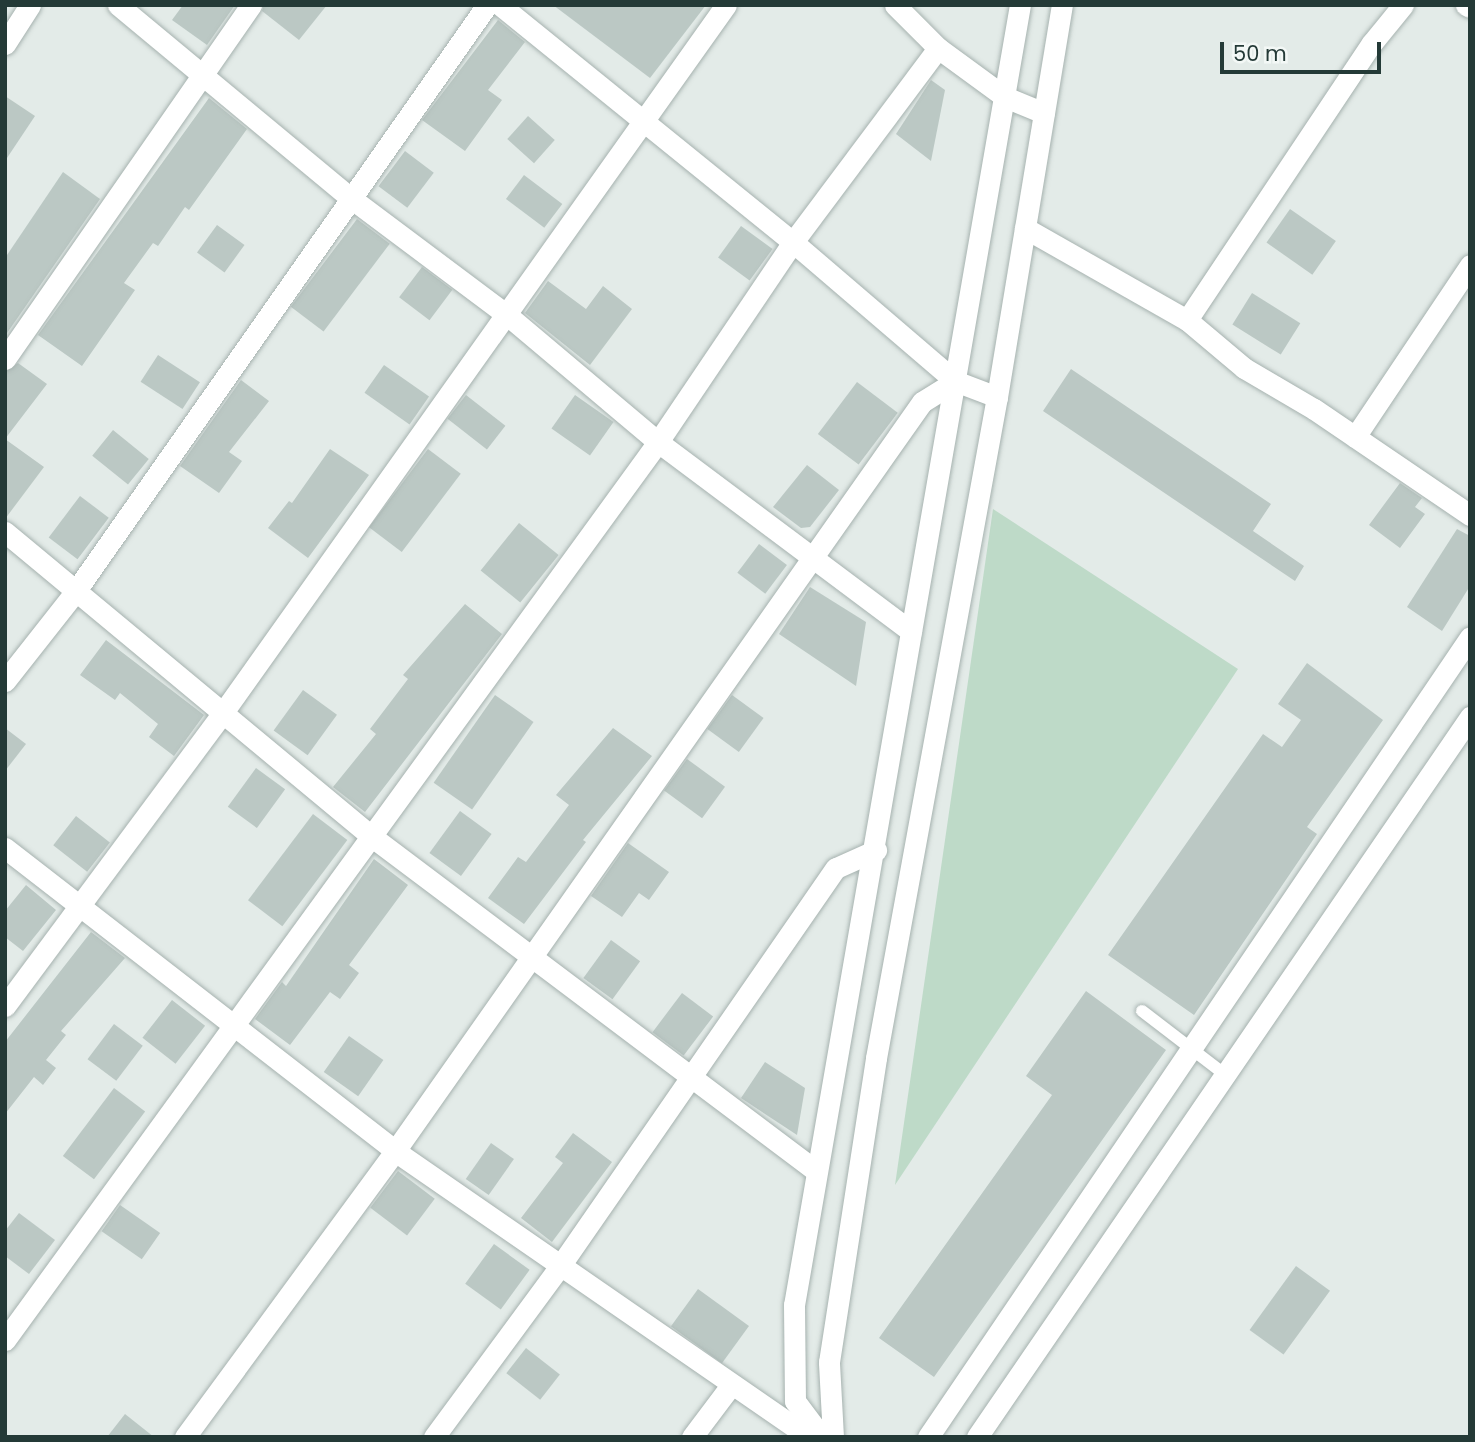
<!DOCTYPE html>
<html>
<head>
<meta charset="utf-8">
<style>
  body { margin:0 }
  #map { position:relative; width:1475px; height:1442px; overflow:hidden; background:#e3ebe8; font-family:Poppins,sans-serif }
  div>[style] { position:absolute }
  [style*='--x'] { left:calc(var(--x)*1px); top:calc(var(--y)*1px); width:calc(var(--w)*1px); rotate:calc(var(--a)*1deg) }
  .green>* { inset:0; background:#bedac8 }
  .building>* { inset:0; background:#bbc8c4; transform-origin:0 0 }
  .roads { filter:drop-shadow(0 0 2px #a6b2af) drop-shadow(0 0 2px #a6b2af) }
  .service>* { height:12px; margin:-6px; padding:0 6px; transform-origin:6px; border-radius:6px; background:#fff }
  .minor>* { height:21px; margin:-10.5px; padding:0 10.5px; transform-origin:10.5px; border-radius:10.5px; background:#fff }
  .tertiary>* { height:21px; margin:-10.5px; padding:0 10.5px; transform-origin:10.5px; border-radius:10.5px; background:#fff }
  span { translate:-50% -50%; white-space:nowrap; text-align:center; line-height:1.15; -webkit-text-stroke:5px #f3f8f6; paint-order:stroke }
  .frame { position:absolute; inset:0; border:7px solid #243a37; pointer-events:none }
  .scale { position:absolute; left:1220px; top:42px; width:161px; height:32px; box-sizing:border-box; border:4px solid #243a37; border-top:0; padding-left:9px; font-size:21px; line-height:24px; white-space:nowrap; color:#243a37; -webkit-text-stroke:5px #f3f8f6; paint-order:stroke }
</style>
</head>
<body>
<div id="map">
  <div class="green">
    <div style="clip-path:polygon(993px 509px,1238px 669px,895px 1185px)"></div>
  </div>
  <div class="building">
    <div style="clip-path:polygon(183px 5px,235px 5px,207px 45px,172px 20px)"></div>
    <div style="clip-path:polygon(264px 5px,327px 5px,299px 40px,262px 11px)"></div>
    <div style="clip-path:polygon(553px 5px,706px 5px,650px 78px)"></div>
    <div style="clip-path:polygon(498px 20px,525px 42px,488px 90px,502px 100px,465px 151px,422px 120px)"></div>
    <div style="clip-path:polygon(931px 80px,945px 90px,931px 161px,896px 134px)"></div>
    <div style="clip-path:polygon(5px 96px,35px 116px,5px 161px)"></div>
    <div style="clip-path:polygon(209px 98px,247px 129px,189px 210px,185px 207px,158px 246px,153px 243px,124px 283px,135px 290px,82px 366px,38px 335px)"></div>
    <div style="left:528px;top:116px;width:36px;height:31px;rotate:42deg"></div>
    <div style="left:405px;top:151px;width:36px;height:44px;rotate:37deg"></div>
    <div style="clip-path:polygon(63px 172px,100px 199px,5px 336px,5px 258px)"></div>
    <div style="left:524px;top:175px;width:48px;height:30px;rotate:37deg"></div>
    <div style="left:1290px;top:209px;width:56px;height:41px;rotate:35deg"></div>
    <div style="left:357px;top:219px;width:41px;height:110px;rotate:37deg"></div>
    <div style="left:217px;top:225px;width:34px;height:34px;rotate:36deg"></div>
    <div style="left:741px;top:226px;width:39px;height:39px;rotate:36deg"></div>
    <div style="left:422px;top:267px;width:38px;height:38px;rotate:37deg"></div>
    <div style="clip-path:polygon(548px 281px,586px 309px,603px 286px,632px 309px,590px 365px,525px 313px)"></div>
    <div style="left:1252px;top:293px;width:57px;height:37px;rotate:32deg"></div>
    <div style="left:158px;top:355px;width:50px;height:32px;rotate:33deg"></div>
    <div style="clip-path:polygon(18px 363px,47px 384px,5px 439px,44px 467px,5px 519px,5px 372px)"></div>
    <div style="left:384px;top:365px;width:55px;height:34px;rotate:35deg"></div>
    <div style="clip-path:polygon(1071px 369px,1271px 504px,1253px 531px,1304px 566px,1295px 581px,1043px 411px)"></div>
    <div style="clip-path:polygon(241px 380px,269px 401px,229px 452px,242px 461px,219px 493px,180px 466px)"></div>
    <div style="left:857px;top:382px;width:51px;height:65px;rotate:37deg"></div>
    <div style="left:466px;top:395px;width:50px;height:30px;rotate:38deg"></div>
    <div style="left:575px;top:395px;width:47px;height:41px;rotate:35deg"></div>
    <div style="left:113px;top:430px;width:46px;height:33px;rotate:39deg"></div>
    <div style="clip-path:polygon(330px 449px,369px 475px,308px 558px,268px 528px,289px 501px,292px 503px)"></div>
    <div style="left:428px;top:449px;width:41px;height:98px;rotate:37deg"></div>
    <div style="clip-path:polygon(807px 465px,839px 490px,810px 527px,801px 528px,773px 507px)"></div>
    <div style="clip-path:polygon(1400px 483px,1422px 498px,1415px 507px,1425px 514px,1400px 548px,1369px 525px)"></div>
    <div style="left:80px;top:496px;width:36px;height:52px;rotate:37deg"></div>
    <div style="left:519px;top:523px;width:51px;height:61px;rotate:39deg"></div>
    <div style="clip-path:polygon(1457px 529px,1470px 536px,1470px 586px,1442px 631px,1407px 607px)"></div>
    <div style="left:759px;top:544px;width:35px;height:36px;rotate:37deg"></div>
    <div style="clip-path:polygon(810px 587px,866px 622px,856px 686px,779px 634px)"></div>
    <div style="clip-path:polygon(465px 604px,502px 634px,365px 812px,333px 787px,376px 734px,370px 729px,408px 679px,403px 675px)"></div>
    <div style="clip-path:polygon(106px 640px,204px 715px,174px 756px,149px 737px,158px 724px,120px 693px,115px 700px,80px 675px)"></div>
    <div style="clip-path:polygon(1307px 663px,1383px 720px,1307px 827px,1317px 834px,1194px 1015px,1108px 955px,1263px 734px,1282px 747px,1301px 720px,1278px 704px)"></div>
    <div style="left:303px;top:690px;width:42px;height:50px;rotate:36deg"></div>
    <div style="left:495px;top:695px;width:47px;height:107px;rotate:35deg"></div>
    <div style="left:732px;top:695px;width:39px;height:42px;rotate:36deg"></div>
    <div style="clip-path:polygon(5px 728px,26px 744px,5px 771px)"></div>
    <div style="clip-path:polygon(613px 728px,652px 756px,583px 840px,586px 842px,524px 924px,488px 898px,518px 857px,526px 862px,569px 805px,556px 795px)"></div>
    <div style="left:687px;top:759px;width:47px;height:39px;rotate:36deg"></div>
    <div style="left:256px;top:768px;width:36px;height:48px;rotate:36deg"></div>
    <div style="left:460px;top:811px;width:39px;height:52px;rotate:36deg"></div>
    <div style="left:313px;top:814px;width:43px;height:108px;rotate:37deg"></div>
    <div style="left:76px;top:816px;width:43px;height:37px;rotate:38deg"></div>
    <div style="clip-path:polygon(628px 843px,669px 872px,649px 900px,639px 893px,622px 917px,591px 896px)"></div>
    <div style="clip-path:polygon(374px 859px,408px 885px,349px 965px,359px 973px,340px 999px,330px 992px,290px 1045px,255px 1019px,282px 982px,286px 986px)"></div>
    <div style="clip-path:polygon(26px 885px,56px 910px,23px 951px,5px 937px,5px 911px)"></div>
    <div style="clip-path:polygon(91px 932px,125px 958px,61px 1031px,66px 1035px,46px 1060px,56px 1068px,43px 1085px,34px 1077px,5px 1114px,5px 1042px)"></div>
    <div style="left:611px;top:940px;width:36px;height:47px;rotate:36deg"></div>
    <div style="clip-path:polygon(1086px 991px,1166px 1050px,934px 1377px,879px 1338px,1052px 1095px,1026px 1076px)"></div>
    <div style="left:682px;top:993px;width:39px;height:49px;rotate:37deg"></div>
    <div style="left:172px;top:1000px;width:42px;height:48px;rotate:38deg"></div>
    <div style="left:114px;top:1024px;width:36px;height:44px;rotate:37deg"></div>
    <div style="left:349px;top:1036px;width:42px;height:44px;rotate:35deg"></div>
    <div style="clip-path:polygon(765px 1062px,805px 1088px,797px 1135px,741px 1098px)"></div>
    <div style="left:114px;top:1088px;width:39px;height:85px;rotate:37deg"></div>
    <div style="clip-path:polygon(573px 1133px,612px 1162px,552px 1242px,521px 1218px,563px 1163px,555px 1157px)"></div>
    <div style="left:491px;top:1143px;width:28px;height:44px;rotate:35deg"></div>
    <div style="left:398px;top:1171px;width:46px;height:46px;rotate:37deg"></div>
    <div style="left:120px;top:1205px;width:49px;height:32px;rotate:35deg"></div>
    <div style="clip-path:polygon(19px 1213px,55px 1240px,29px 1274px,5px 1256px,5px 1231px)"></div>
    <div style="left:494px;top:1244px;width:44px;height:49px;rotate:36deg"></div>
    <div style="left:1296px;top:1266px;width:42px;height:79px;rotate:36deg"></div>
    <div style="left:698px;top:1289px;width:63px;height:46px;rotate:36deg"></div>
    <div style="left:526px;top:1348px;width:43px;height:32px;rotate:38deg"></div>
    <div style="clip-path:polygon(125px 1414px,154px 1437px,107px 1437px)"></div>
  </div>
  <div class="roads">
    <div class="service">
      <div style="--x:1142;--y:1011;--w:103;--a:37.5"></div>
    </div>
    <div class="minor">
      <div style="--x:118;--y:5;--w:304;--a:39.7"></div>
      <div style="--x:352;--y:199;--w:192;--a:36.8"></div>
      <div style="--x:506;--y:314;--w:199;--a:40.1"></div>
      <div style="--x:658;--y:442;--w:316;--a:36.8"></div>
      <div style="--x:500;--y:5;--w:377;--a:39"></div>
      <div style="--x:793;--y:242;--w:213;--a:40.6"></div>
      <div style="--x:895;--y:5;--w:61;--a:45"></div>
      <div style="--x:938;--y:48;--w:83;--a:36.2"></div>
      <div style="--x:1005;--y:97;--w:42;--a:22.3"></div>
      <div style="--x:1466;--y:5;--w:4;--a:27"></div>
      <div style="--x:5;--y:44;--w:46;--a:-57.3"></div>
      <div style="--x:1025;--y:228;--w:186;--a:29.6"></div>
      <div style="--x:1187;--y:320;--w:75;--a:40.1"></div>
      <div style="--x:1244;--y:368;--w:81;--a:30.4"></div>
      <div style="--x:1314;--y:409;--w:189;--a:34.2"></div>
      <div style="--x:1187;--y:320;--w:333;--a:-56.3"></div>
      <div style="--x:1372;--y:43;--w:49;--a:-50.8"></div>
      <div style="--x:5;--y:359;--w:431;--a:-55.2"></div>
      <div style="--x:1355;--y:437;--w:207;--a:-56.2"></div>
      <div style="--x:5;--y:532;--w:476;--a:39.7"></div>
      <div style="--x:371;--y:836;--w:557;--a:36.97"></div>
      <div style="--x:5;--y:681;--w:113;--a:-51.8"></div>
      <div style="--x:75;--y:592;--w:717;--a:-54.94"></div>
      <div style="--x:5;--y:848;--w:494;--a:37.8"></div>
      <div style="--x:395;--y:1151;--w:503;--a:34.64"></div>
      <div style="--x:5;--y:1006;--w:367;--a:-53.4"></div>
      <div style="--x:224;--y:711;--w:866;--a:-54.59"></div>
      <div style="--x:5;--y:1340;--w:1110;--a:-53.98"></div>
      <div style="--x:658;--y:442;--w:241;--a:-56"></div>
      <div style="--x:793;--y:242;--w:242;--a:-53.2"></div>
      <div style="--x:185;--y:1437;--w:355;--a:-53.7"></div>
      <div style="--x:395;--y:1151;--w:916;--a:-54.87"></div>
      <div style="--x:922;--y:402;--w:39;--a:-32"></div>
      <div style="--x:955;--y:381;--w:45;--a:20.9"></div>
      <div style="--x:434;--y:1437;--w:212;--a:-53.6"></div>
      <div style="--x:560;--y:1266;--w:484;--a:-55.3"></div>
      <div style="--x:836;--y:868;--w:44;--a:-24.2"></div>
      <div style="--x:692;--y:1437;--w:66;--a:-53"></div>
    </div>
    <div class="tertiary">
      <div style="--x:822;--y:1437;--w:45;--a:-126.9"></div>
      <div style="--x:795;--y:1401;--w:96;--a:-90.6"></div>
      <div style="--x:794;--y:1305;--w:1319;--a:-80.14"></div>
      <div style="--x:833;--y:1437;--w:75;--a:-93.1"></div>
      <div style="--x:829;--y:1362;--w:308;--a:-81.2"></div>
      <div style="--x:876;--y:1058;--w:672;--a:-79.63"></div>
      <div style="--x:997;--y:397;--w:397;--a:-80.6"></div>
      <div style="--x:928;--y:1437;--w:966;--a:-55.88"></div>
      <div style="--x:977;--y:1437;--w:873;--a:-55.6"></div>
    </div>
  </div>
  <div class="frame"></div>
  <div class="scale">50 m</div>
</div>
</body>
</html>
